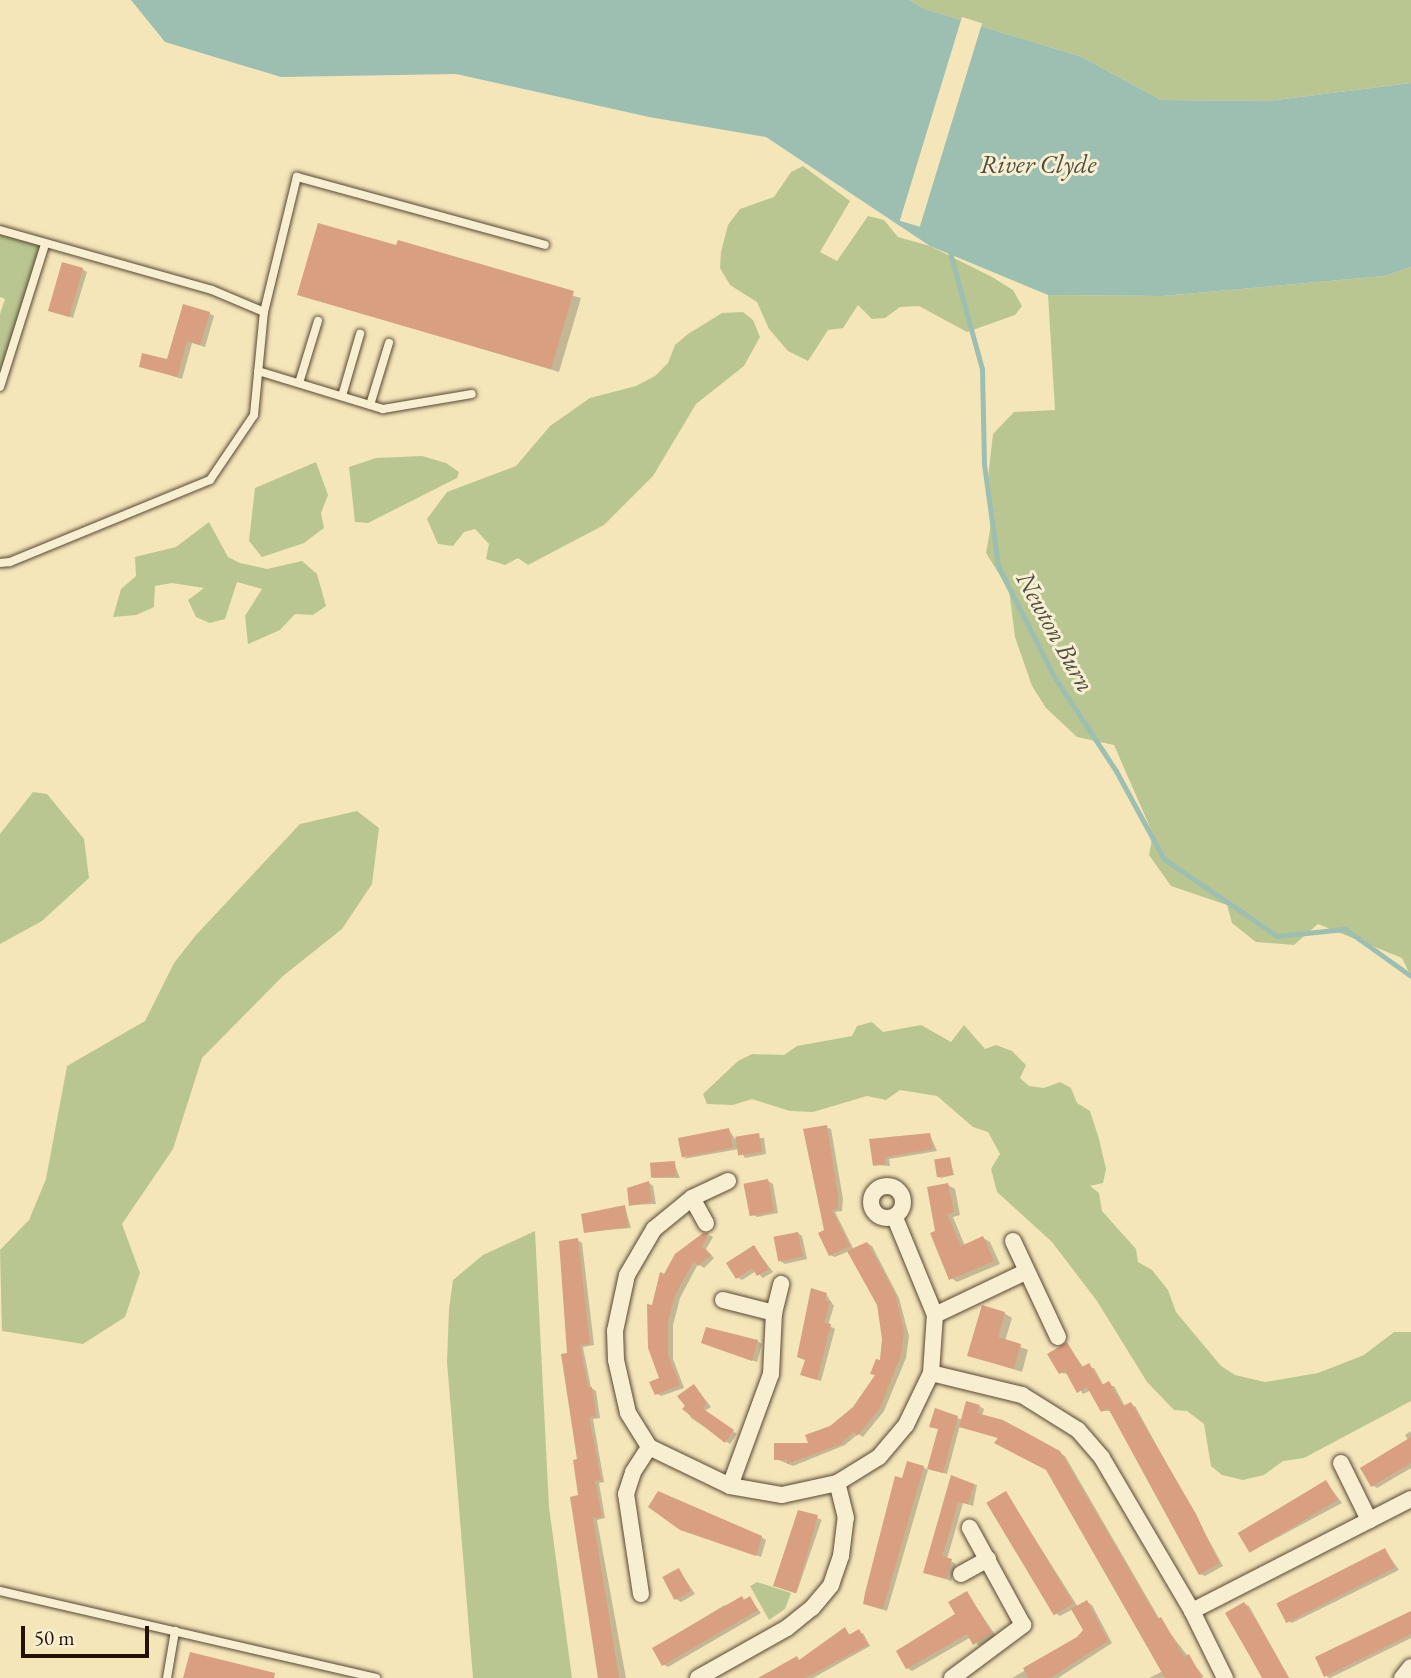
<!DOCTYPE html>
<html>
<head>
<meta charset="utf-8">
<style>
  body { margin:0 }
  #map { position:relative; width:1411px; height:1678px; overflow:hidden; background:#f5e6ba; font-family:"EB Garamond",serif }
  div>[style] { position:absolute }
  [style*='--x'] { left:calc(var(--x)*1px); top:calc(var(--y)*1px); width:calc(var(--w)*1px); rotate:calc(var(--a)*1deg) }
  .green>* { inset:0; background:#bac691 }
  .water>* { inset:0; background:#9cbfb1 }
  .pier>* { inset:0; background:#f5e6ba; transform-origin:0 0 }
  .shadow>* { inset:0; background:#0003; transform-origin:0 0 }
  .stream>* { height:5px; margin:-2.5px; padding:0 2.5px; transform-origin:2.5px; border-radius:2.5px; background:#9cbfb1 }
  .building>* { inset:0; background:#d89f80; transform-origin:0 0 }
  .roads { filter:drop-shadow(0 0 2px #584734) drop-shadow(0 0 2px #584734) }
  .lane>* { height:8px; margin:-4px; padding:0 4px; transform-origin:4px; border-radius:4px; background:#f8efd2 }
  .street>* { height:16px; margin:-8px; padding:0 8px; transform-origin:8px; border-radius:8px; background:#f8efd2 }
  .street>.ring { margin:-8px; padding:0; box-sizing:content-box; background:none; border:16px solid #f8efd2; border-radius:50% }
  span { translate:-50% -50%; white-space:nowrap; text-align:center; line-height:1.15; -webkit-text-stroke:6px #f8efd2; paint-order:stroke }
  .water-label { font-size:26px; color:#4e4f42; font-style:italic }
  .scale { position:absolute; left:21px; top:1626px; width:128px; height:32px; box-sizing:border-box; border:4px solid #241207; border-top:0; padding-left:9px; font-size:21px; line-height:24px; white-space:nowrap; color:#241207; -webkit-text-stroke:5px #f8efd2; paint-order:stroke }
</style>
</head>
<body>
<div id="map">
  <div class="green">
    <div style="clip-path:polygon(909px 0,1411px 0,1411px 83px,1269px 101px,1161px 100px,1082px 57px,925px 9px)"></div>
    <div style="clip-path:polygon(803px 166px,850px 201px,820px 252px,837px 261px,868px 216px,884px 220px,898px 237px,930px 246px,992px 277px,1013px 290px,1022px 306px,1015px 315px,967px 332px,919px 306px,900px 307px,885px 318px,872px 319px,858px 305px,843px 328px,828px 330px,808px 361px,788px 351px,769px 329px,757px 302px,730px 285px,720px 268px,721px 252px,728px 225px,740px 209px,774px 197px,791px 172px)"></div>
    <div style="clip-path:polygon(0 230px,45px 244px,0 387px,0 314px,5px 299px,0 297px)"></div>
    <div style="clip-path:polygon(1411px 267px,1411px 976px,1402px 958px,1318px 924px,1294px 945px,1256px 942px,1232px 923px,1227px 905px,1171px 886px,1149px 855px,1153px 834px,1114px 745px,1077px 737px,1046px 708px,1032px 686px,1015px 637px,1009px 590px,986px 553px,991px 524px,988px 478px,993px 434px,1014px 412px,1055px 410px,1048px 295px,1162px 296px,1385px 276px)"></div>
    <div style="clip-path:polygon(743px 312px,753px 320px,760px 337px,744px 366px,696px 404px,653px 476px,604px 525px,528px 565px,518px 558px,505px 565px,486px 559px,489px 544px,475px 529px,464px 532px,453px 546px,438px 544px,427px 519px,447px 492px,516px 466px,550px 426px,590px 398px,636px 386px,655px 376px,668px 363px,675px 345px,688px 334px,722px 313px)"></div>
    <div style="clip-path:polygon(422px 456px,446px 463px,459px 472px,457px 478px,368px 523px,355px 522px,349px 467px,376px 458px)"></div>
    <div style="clip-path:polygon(316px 462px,328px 495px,321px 513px,324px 528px,304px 543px,262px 557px,249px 541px,255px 488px)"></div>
    <div style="clip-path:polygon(209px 522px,228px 557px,240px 563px,267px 569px,302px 561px,317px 574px,326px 606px,313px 615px,295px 614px,280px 630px,248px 644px,245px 616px,262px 589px,237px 582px,225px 619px,210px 623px,196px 617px,188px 600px,204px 588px,172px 583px,155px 586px,154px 607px,136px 615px,113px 617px,121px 589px,136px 576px,135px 557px,176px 547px)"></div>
    <div style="clip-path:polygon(33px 792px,47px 794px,84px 839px,89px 878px,42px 921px,0 944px,0 834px)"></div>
    <div style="clip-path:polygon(357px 811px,379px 828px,372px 884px,342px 929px,283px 976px,202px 1058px,173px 1149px,122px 1224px,140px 1273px,125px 1317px,83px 1344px,2px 1331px,0 1250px,29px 1220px,46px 1179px,67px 1066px,145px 1021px,174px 963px,196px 935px,300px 824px)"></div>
    <div style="clip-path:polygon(872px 1022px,883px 1032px,921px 1025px,951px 1042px,964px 1025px,985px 1049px,996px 1045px,1012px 1051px,1026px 1065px,1020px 1078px,1029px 1086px,1044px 1088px,1060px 1082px,1071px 1088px,1077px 1103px,1090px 1111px,1099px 1139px,1106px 1169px,1103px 1183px,1090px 1186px,1099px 1193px,1102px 1211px,1136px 1249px,1138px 1262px,1152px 1270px,1168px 1290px,1176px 1312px,1221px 1366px,1235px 1375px,1265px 1382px,1318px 1373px,1364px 1355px,1394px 1332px,1411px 1332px,1411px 1401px,1304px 1458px,1283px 1461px,1264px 1475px,1243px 1480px,1222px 1475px,1211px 1466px,1204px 1424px,1187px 1411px,1174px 1410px,1147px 1382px,1097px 1301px,1052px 1242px,997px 1192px,991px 1169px,1000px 1154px,988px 1132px,973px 1127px,937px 1096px,900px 1090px,886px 1100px,867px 1096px,813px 1112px,790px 1111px,752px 1099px,733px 1105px,707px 1104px,703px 1094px,738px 1061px,752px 1054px,784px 1055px,797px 1046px,852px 1036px,857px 1026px)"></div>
    <div style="clip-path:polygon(535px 1231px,549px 1507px,572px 1678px,473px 1678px,447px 1362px,449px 1309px,453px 1280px,483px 1255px)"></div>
    <div style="clip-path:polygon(757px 1582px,791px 1593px,785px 1609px,769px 1620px,750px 1586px)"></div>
  </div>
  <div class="water">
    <div style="clip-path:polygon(131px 0,909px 0,925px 9px,1082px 57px,1161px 100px,1269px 101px,1411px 83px,1411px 267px,1385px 276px,1162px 296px,1048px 295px,930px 246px,766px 137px,649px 117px,456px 74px,281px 77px,165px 42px)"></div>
  </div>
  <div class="pier">
    <div style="left:962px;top:17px;width:21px;height:213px;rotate:17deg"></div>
  </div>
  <div class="shadow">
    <div style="clip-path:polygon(397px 247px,581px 298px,559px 372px,299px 294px)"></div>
    <div style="clip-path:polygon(82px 269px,87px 272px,73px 318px,55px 312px)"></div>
    <div style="clip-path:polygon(209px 313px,214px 316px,205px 347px,192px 343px,182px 379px,141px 366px,168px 361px)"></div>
    <div style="clip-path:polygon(826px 1127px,831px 1129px,843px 1199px,842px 1211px,835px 1212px,854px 1250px,867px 1243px,872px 1246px,899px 1298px,909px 1336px,906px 1358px,884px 1411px,863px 1437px,858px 1434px,845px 1445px,793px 1466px,776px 1459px,811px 1444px,854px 1408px,877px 1376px,884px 1339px,878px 1304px,849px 1251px,835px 1257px,830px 1255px,826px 1231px)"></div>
    <div style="clip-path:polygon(729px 1130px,735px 1139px,764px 1138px,766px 1154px,745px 1158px,739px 1149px,683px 1159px)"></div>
    <div style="clip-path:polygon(930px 1135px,937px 1151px,889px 1159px,890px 1166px,875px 1165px,892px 1137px)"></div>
    <div style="clip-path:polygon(950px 1158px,954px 1175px,941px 1178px,939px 1177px)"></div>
    <div style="clip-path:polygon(674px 1163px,680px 1178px,653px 1178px)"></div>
    <div style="clip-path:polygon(768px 1181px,773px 1184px,778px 1213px,757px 1217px,752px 1214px)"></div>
    <div style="clip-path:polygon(649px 1183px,653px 1186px,656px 1204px,631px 1205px)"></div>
    <div style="clip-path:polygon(948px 1185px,955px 1189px,960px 1215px,953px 1217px,965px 1246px,983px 1238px,990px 1242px,1000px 1264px,957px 1282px,951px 1278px,937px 1232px)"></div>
    <div style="clip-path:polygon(625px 1207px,631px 1228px,586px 1232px)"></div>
    <div style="clip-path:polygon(798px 1233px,802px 1236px,807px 1259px,785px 1264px,780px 1261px)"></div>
    <div style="clip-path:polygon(709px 1235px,713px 1237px,706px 1249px,714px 1258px,704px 1268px,698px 1264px,680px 1298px,673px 1325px,673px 1359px,684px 1388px,661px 1396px,656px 1393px,661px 1379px,653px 1307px,676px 1255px)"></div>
    <div style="clip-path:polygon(577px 1240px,582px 1243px,594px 1345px,583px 1347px,591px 1388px,596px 1391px,600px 1418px,593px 1419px,604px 1482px,599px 1483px,605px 1518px,597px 1520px,626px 1678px,602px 1678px,580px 1497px,569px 1354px)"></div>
    <div style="clip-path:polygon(754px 1247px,773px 1272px,763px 1278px,756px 1271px,742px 1280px,737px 1277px)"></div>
    <div style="clip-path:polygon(826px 1294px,834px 1306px,828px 1325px,835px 1329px,821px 1381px,803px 1375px)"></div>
    <div style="clip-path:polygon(1004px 1313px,1012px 1318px,1005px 1341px,1028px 1350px,1022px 1372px,969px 1355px)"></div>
    <div style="clip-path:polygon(757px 1341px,762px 1344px,757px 1362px,708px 1345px)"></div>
    <div style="clip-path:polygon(1067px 1345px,1084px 1368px,1094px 1368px,1104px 1386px,1114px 1386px,1125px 1406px,1135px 1406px,1223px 1566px,1205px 1576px,1200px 1574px,1112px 1411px,1102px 1411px,1091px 1390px,1083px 1394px,1069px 1374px,1061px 1373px)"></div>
    <div style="clip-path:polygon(695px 1386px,711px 1407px,705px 1411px,737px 1434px,730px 1444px,691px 1418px,680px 1397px)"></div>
    <div style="clip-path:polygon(979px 1406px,984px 1409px,982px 1416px,1003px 1422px,1065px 1456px,1160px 1620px,1204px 1677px,1149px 1678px,1163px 1671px,1047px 1469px,999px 1438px,960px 1425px,947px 1474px,932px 1470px,939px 1429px,936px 1411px,963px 1420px)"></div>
    <div style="clip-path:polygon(1411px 1431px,1411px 1445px,1405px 1435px)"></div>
    <div style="clip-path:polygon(1411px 1457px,1411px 1468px,1377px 1488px,1372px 1485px)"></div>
    <div style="clip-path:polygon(923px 1467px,928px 1470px,887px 1611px,870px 1606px,865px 1603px,903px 1481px)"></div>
    <div style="clip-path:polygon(952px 1477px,977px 1485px,973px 1506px,963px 1503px,947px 1559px,956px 1564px,951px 1581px,925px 1572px)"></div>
    <div style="clip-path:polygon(1326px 1482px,1342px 1503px,1252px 1551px,1247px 1548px)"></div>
    <div style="clip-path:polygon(1006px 1493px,1078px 1607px,1087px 1602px,1092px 1605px,1112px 1643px,1058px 1678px,1012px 1678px,1078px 1639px,1085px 1630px,1073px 1609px,1060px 1616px,1055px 1613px)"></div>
    <div style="left:799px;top:1512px;width:24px;height:78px;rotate:19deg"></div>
    <div style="clip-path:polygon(687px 1531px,761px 1537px,766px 1540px,761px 1557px)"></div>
    <div style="clip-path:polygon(1385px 1550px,1399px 1570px,1292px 1623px,1287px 1620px)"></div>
    <div style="clip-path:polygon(679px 1570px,695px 1594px,681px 1602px,676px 1599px)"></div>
    <div style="clip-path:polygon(967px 1593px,996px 1636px,979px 1646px,971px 1637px,912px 1671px,907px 1668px,957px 1615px)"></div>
    <div style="clip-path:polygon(749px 1598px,761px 1613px,668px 1667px,663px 1664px,654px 1648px,723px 1606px)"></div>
    <div style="clip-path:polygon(1244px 1604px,1249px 1606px,1289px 1678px,1268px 1678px)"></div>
    <div style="clip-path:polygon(1411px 1612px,1411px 1638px,1330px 1678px,1326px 1676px)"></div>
    <div style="clip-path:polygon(845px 1629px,851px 1636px,863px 1633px,870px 1646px,813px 1678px,763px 1678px,800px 1660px)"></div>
  </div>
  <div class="stream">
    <div style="--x:949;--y:249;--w:124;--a:74.6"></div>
    <div style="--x:982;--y:369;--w:95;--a:88.8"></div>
    <div style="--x:984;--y:464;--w:103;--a:82.2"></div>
    <div style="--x:998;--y:566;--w:122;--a:63.2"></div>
    <div style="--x:1053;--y:675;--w:115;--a:56.7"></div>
    <div style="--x:1116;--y:771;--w:100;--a:61.4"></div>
    <div style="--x:1164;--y:859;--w:137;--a:34.3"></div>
    <div style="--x:1277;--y:936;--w:68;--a:-5.9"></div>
    <div style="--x:1345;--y:929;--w:81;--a:35.5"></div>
  </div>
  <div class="building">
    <div style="clip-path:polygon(318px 223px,396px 245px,398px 240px,574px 291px,551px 369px,297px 295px)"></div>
    <div style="left:62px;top:262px;width:22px;height:51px;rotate:16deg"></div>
    <div style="clip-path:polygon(183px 304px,210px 312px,200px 345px,187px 341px,177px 377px,139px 367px,142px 353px,167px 359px)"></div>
    <div style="clip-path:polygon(827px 1125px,838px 1196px,838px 1209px,832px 1210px,850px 1246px,829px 1256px,818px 1233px,824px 1230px,803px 1129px)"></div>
    <div style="left:729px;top:1128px;width:20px;height:52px;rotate:79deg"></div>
    <div style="left:759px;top:1133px;width:19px;height:24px;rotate:81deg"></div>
    <div style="clip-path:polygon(930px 1133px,933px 1149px,885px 1157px,886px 1164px,873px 1166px,869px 1139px)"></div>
    <div style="left:950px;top:1157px;width:18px;height:16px;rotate:81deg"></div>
    <div style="left:675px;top:1161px;width:15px;height:25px;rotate:86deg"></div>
    <div style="left:768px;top:1179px;width:33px;height:25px;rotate:79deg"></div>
    <div style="clip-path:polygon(649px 1181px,652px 1202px,629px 1206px,627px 1188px)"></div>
    <div style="clip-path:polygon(948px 1183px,954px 1212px,947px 1214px,961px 1246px,983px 1236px,994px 1261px,949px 1280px,930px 1233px,935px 1231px,927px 1187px)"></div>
    <div style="clip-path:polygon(625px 1205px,628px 1227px,584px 1233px,581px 1214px)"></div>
    <div style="left:798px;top:1232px;width:25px;height:25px;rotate:79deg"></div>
    <div style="clip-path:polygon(703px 1233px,709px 1233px,702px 1246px,711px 1255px,698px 1266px,694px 1261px,675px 1295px,668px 1322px,668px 1355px,680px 1385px,655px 1395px,649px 1382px,659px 1378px,648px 1348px,647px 1304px,652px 1305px,660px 1272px,664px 1274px,675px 1254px)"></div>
    <div style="clip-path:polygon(578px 1238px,590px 1344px,580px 1345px,588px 1387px,592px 1387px,596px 1416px,589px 1417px,601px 1480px,595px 1481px,602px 1517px,593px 1518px,619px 1678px,598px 1678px,570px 1497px,578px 1495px,573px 1460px,577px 1459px,561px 1354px,567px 1353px,559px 1241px)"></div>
    <div style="clip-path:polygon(867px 1242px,895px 1293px,904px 1332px,901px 1355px,880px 1408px,857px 1436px,854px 1431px,841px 1444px,787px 1464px,787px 1460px,774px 1460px,774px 1443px,808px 1443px,805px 1435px,830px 1426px,853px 1407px,875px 1375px,870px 1374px,876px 1359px,880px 1360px,882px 1339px,877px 1305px,847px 1251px)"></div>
    <div style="clip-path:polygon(754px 1245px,769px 1269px,757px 1276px,752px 1268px,736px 1279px,726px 1263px)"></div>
    <div style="clip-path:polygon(811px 1288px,827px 1293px,825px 1300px,830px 1302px,824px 1322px,831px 1324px,817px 1380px,800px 1375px,805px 1360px,797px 1357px)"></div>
    <div style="clip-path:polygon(982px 1305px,1005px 1312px,998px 1337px,1021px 1344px,1014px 1369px,967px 1356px)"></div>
    <div style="clip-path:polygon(706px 1327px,758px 1340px,752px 1361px,701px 1343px)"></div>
    <div style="clip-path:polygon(1067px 1342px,1082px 1367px,1089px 1363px,1102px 1385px,1109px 1381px,1123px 1406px,1131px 1402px,1196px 1514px,1219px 1563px,1199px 1575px,1108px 1408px,1101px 1412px,1087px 1387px,1077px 1393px,1065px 1371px,1059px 1374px,1047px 1354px)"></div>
    <div style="clip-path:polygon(694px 1384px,707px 1404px,702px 1408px,734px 1430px,725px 1443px,682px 1409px,685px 1406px,677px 1396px)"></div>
    <div style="clip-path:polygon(966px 1401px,980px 1405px,977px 1413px,1003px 1420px,1060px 1451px,1158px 1619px,1161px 1617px,1184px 1657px,1189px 1654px,1202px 1678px,1165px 1678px,1046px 1470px,994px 1443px,998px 1438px,959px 1427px)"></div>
    <div style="clip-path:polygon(935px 1408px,958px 1416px,943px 1473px,927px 1469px,938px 1429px,929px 1427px)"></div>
    <div style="clip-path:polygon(1411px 1437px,1411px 1463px,1371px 1487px,1360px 1468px)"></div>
    <div style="clip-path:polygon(907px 1461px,924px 1466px,883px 1609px,863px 1604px,865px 1593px,895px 1476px,902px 1478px)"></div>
    <div style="clip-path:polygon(951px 1475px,974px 1484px,968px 1504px,958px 1502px,949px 1534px,942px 1556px,952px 1559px,946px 1579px,923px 1573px)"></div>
    <div style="left:1326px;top:1480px;width:23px;height:103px;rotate:59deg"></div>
    <div style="clip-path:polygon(658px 1491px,762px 1536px,756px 1556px,680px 1530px,648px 1507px)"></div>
    <div style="left:1006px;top:1491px;width:131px;height:23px;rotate:59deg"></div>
    <div style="clip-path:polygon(798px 1510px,818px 1515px,796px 1593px,773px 1586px)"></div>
    <div style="left:1385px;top:1548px;width:22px;height:122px;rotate:63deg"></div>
    <div style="left:679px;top:1568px;width:26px;height:19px;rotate:62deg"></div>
    <div style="clip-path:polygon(967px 1591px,992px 1633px,973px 1645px,967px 1634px,906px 1669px,896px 1651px,955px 1614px,948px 1602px)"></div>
    <div style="clip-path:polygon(742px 1596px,744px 1600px,750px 1596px,758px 1610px,662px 1666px,652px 1648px)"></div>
    <div style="clip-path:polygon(1087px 1600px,1108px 1641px,1050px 1678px,1029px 1678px,1023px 1668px,1077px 1637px,1083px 1630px,1071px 1609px)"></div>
    <div style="clip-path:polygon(1244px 1602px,1259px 1625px,1289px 1678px,1262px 1678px,1252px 1660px,1225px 1613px)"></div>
    <div style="clip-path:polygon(1411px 1611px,1411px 1634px,1324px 1677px,1315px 1657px)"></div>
    <div style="clip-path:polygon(845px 1627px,849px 1635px,859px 1629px,868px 1645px,805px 1678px,758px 1678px,797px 1656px,799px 1660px)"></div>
    <div style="clip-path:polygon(190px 1652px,275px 1673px,274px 1678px,183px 1678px)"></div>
  </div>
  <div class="roads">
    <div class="lane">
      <div style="--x:0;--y:230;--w:220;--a:15.8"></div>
      <div style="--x:212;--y:290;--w:56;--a:22.9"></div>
      <div style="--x:258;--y:371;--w:131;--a:16.9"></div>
      <div style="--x:383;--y:409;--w:90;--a:-9.6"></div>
      <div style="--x:299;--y:383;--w:65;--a:-73"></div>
      <div style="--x:0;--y:387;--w:150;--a:-72.5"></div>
      <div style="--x:342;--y:396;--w:65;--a:-73.8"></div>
      <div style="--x:370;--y:405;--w:65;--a:-73"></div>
      <div style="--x:0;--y:563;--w:10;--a:-6"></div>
      <div style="--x:10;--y:562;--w:216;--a:-22.3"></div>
      <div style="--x:210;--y:480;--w:78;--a:-55.9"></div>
      <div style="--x:254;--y:415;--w:103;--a:-84.5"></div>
      <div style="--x:264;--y:312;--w:139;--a:-76.3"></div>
      <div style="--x:297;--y:177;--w:257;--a:15.3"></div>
      <div style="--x:0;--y:1591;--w:386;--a:13"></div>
      <div style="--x:167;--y:1678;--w:48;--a:-80.3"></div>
    </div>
    <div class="street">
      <div style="--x:728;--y:1181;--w:40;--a:155"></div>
      <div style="--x:692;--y:1198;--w:49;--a:140.8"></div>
      <div style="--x:654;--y:1229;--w:53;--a:120.4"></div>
      <div style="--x:627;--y:1275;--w:57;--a:102.1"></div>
      <div style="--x:615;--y:1331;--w:29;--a:88"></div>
      <div style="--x:616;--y:1360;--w:54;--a:77.2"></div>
      <div style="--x:628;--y:1413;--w:40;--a:58"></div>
      <div style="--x:649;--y:1447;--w:90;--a:25.7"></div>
      <div style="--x:730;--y:1486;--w:53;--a:9.8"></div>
      <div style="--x:782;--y:1495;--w:56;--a:-12.3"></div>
      <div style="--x:837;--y:1483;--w:49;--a:-31.8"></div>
      <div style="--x:879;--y:1457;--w:42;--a:-49.8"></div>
      <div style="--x:906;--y:1425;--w:58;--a:-64.3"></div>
      <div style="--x:931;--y:1373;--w:58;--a:-86.1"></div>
      <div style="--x:935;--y:1315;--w:105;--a:-112.4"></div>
      <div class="ring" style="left:871px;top:1186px;width:16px;height:16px"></div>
      <div style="--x:692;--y:1198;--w:29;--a:61"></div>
      <div style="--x:1013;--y:1241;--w:106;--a:64.9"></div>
      <div style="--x:723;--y:1300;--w:53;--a:14.3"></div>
      <div style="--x:935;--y:1315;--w:100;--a:-25.5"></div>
      <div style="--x:931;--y:1373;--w:94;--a:13.6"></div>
      <div style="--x:1022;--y:1395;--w:66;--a:32"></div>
      <div style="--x:1078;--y:1430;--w:37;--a:49"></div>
      <div style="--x:1102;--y:1458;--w:178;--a:59.5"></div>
      <div style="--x:1192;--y:1611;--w:75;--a:63.8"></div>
      <div style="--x:1341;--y:1463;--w:64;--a:63.8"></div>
      <div style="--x:730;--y:1486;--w:119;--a:-69.9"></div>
      <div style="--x:771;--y:1374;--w:61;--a:-87.2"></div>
      <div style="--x:774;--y:1313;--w:30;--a:-76"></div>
      <div style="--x:961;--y:1574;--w:31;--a:-29"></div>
      <div style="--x:641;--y:1594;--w:101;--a:-98.5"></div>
      <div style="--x:626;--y:1494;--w:23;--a:-72"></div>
      <div style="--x:633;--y:1472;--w:30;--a:-57"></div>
      <div style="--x:1192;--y:1611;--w:246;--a:-27.1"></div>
      <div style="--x:698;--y:1678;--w:102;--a:-29.3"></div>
      <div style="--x:787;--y:1628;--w:32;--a:-39"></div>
      <div style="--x:812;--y:1608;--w:30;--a:-50"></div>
      <div style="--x:831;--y:1585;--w:31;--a:-71"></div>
      <div style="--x:841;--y:1556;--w:38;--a:-83"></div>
      <div style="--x:846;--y:1518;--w:36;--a:-104"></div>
      <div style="--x:952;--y:1678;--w:89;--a:-36.7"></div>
      <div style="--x:1023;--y:1625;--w:111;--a:-118.7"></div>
      <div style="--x:1402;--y:1678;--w:14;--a:-51"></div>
    </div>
  </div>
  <div class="water-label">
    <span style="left:1038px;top:165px">River Clyde</span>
    <span style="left:1055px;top:632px;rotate:61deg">Newton Burn</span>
  </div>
  <div class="scale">50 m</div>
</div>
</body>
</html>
